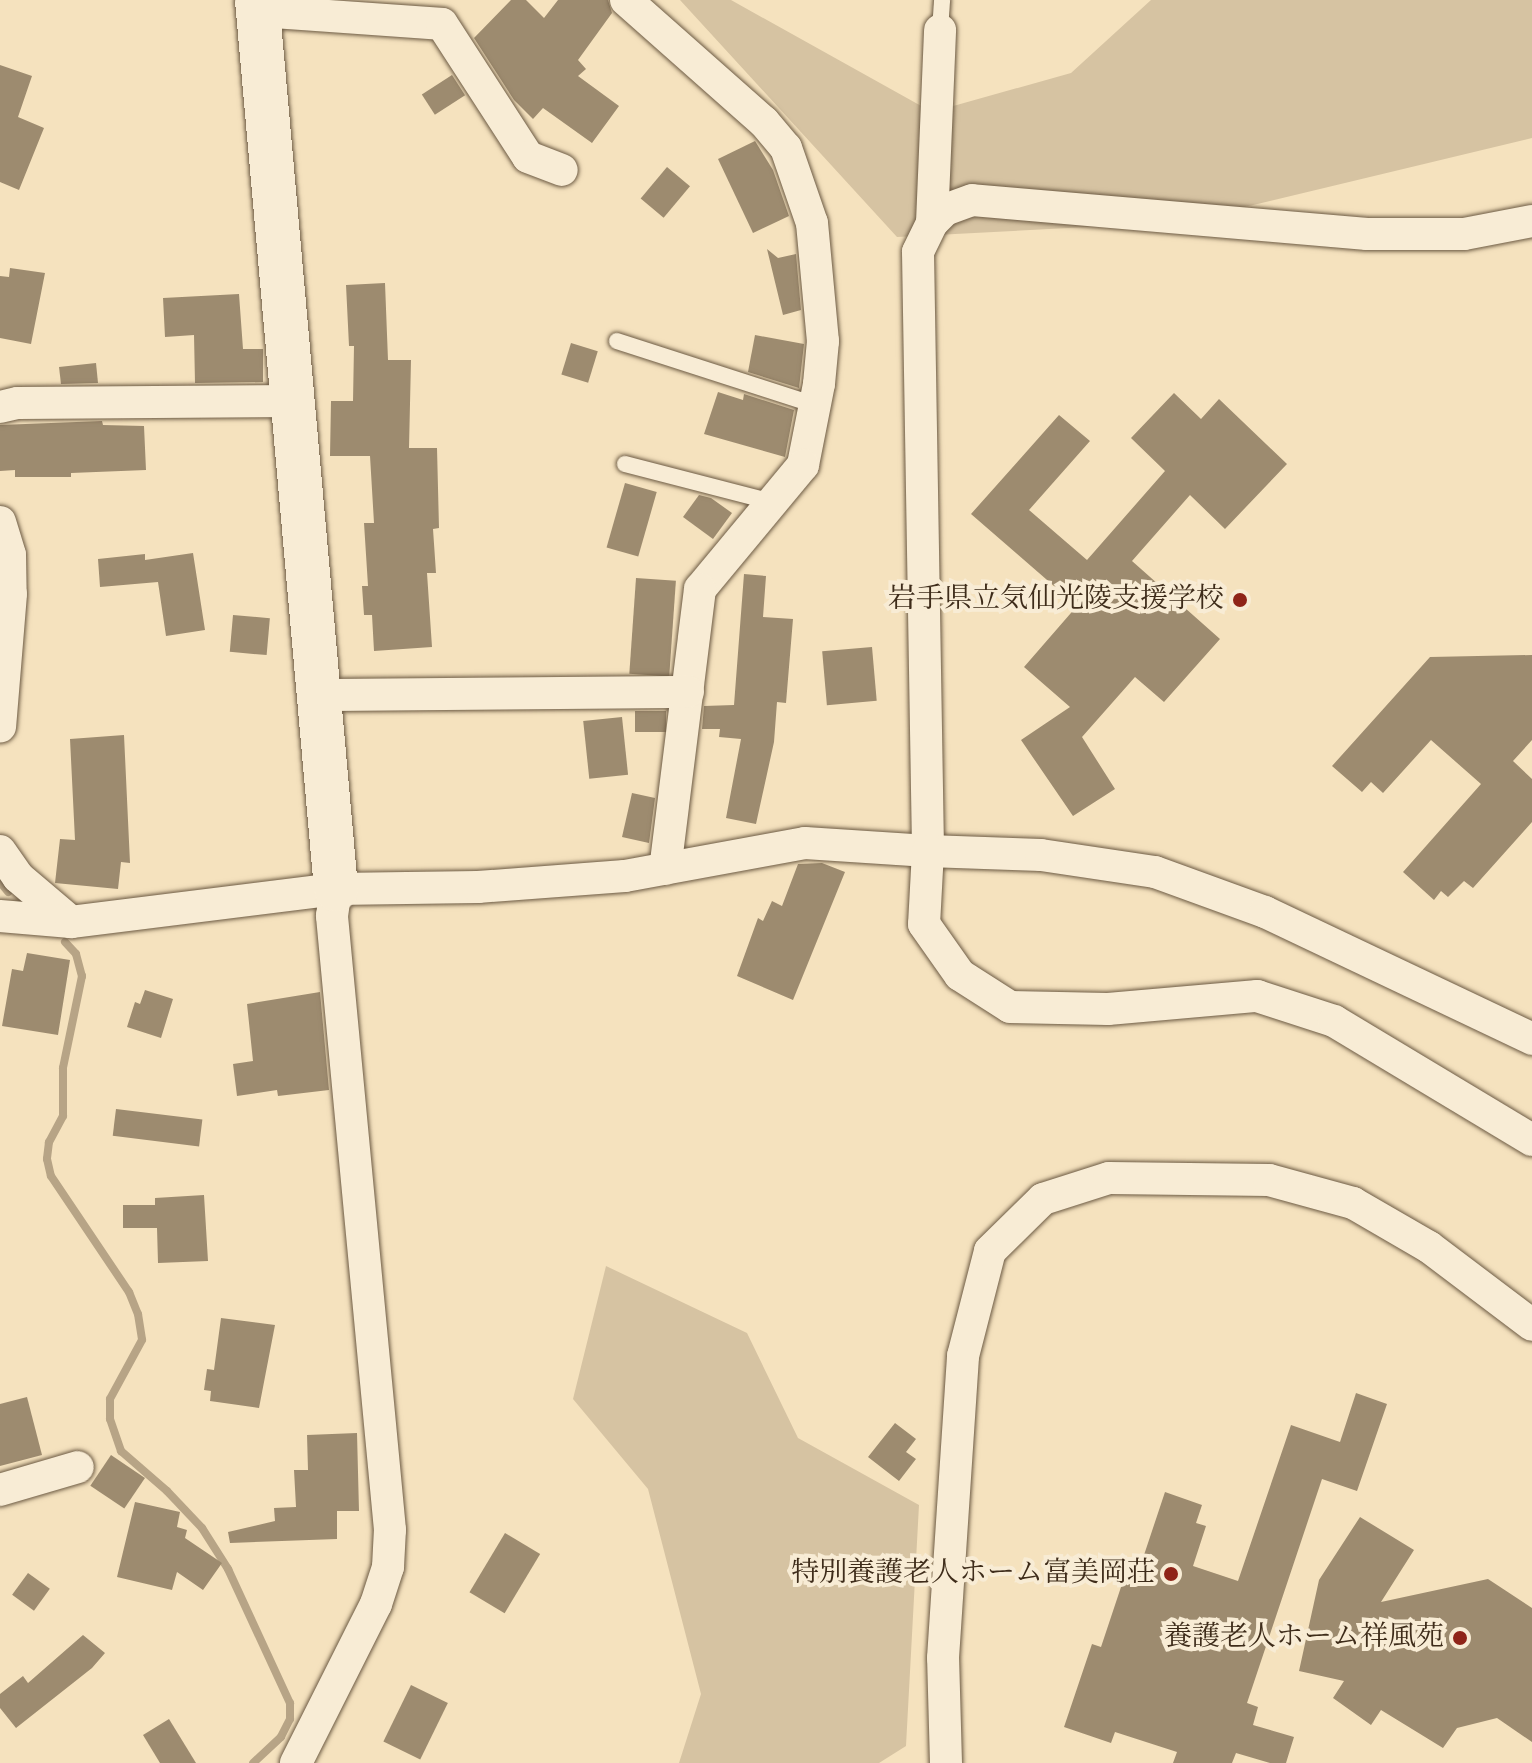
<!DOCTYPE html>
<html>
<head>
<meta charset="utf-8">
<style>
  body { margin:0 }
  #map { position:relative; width:1532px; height:1763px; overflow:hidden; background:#f5e2be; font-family:"Old Standard TT","Noto Serif JP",serif }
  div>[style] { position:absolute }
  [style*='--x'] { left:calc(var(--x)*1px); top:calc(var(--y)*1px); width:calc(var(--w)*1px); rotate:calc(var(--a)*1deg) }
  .green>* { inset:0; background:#d6c3a2 }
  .stream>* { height:8px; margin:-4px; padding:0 4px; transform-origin:4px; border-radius:4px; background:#b7a486 }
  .building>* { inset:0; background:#9d8b6f; transform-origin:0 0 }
  .roads { filter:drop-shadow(0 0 2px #6c5a43) drop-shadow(0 0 2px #6c5a43) }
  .lane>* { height:16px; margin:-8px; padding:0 8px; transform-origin:8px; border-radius:8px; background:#f8ecd5 }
  .street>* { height:32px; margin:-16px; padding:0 16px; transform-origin:16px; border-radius:16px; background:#f8ecd5 }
  .secondary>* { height:44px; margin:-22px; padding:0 22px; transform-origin:22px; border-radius:22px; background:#f8ecd5 }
  .dots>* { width:22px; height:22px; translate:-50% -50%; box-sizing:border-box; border:4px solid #f8ecd5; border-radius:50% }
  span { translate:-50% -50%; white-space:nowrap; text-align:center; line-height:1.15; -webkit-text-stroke:8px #f8ecd5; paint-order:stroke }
  .poi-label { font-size:28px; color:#3e2c1a }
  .right { translate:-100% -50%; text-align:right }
</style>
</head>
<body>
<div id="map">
  <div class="green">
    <div style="clip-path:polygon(680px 0,731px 0,932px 112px,1071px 73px,1151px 0,1532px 0,1532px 138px,1182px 222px,897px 237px)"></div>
    <div style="clip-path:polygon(606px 1266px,747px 1333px,798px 1438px,919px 1505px,906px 1746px,879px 1763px,679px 1763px,701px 1694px,648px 1489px,573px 1399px)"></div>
  </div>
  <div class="stream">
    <div style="--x:0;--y:882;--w:13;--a:51"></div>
    <div style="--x:65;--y:942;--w:16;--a:47"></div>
    <div style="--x:76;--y:954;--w:23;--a:75"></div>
    <div style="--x:82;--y:976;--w:94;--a:101.7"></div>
    <div style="--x:63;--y:1068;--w:48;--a:90"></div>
    <div style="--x:63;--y:1116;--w:30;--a:118"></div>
    <div style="--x:49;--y:1142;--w:17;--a:97"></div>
    <div style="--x:47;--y:1159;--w:17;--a:77"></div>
    <div style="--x:51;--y:1176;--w:140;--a:56.1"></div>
    <div style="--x:129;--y:1292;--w:24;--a:68"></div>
    <div style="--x:138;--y:1314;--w:26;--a:81"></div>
    <div style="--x:142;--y:1340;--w:67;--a:118.5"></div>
    <div style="--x:110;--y:1399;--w:20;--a:90"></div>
    <div style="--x:110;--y:1419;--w:34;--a:71"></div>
    <div style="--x:121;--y:1451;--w:61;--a:41"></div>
    <div style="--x:167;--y:1491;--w:51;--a:46.6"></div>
    <div style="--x:202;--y:1528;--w:49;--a:57.6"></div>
    <div style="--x:228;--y:1569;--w:148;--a:65.2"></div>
    <div style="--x:290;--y:1703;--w:16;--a:90"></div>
    <div style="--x:290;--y:1719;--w:20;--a:117"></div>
    <div style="--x:281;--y:1737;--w:38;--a:137"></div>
  </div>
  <div class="building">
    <div style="clip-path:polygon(511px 0,526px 0,544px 18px,558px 0,608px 0,612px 13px,578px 60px,586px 69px,578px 76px,619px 106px,592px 143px,543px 108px,533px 119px,514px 100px,474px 38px)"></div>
    <div style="clip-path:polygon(0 65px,32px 76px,18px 117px,44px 128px,19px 190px,0 182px)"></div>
    <div style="left:452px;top:75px;width:24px;height:36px;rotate:57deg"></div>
    <div style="clip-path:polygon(755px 141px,773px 170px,789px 216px,753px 233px,718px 159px)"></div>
    <div style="left:667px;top:167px;width:30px;height:41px;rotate:40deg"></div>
    <div style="clip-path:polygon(767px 249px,778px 258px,796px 254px,801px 310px,783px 315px)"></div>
    <div style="clip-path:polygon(10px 268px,45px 273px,31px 344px,0 338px,0 276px,9px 277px)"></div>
    <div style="clip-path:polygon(385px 283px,388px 360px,411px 360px,409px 448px,437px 448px,439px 528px,433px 529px,436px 573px,427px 573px,432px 647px,374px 651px,372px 615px,364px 615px,362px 586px,368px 586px,364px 523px,374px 523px,370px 456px,330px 456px,331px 401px,353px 401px,354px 346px,349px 346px,346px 285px)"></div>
    <div style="clip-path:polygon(239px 294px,243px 349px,263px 349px,263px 382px,195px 383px,194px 335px,165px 337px,163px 298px)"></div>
    <div style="clip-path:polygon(755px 335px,804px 344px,799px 388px,748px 372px)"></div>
    <div style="left:571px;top:343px;width:28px;height:33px;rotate:17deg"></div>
    <div style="clip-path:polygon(96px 363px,98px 383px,61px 384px,59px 367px)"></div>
    <div style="clip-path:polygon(718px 392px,743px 400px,744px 394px,794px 410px,785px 457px,704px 434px)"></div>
    <div style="clip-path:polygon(1174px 393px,1201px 419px,1219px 399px,1287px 464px,1225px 529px,1190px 495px,1132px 561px,1220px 639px,1164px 702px,1135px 677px,1082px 737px,1115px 789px,1073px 816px,1021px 740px,1070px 707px,1024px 667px,1077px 606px,971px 514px,1059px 415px,1090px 441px,1029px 510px,1087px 560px,1165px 471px,1131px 438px)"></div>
    <div style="clip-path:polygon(102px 421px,103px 425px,144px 426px,146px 470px,71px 473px,71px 477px,15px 477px,15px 470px,0 471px,0 425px)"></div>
    <div style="left:625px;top:483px;width:33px;height:67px;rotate:16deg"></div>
    <div style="clip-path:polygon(699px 495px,711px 498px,732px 513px,713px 539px,683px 517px)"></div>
    <div style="clip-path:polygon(193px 553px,205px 630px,166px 636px,158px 582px,100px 587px,98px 559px,145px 554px,145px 560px)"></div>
    <div style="clip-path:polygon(744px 574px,766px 576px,763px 617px,793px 619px,786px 703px,777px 702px,774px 742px,756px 824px,726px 818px,741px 739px,719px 737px,720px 729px,702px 729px,704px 706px,734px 705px)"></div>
    <div style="left:636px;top:578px;width:40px;height:96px;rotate:4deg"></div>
    <div style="left:233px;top:615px;width:37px;height:37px;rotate:5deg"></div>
    <div style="left:872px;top:647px;width:54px;height:50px;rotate:85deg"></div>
    <div style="clip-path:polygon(1532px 655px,1532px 740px,1513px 761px,1532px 779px,1532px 822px,1473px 888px,1464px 881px,1448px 897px,1441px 891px,1434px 900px,1403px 872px,1481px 784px,1431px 740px,1383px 793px,1371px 782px,1362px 792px,1332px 766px,1430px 657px)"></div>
    <div style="left:635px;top:711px;width:31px;height:21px"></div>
    <div style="left:622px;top:717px;width:58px;height:39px;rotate:84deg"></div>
    <div style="clip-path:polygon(124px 735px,130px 863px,121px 862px,118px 889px,55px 883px,60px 839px,75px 840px,70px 739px)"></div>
    <div style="clip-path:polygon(632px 793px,655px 798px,649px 843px,622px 837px)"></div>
    <div style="clip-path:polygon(822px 863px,845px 872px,793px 1000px,737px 976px,758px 918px,763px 921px,772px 901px,782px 906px,798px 864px)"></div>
    <div style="clip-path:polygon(27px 953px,70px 960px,58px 1035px,2px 1026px,12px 969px,23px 971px)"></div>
    <div style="clip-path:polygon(145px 990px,173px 999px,161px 1038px,127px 1027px,135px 1002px,140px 1004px)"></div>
    <div style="clip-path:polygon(320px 992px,329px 1090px,278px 1096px,277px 1090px,237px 1096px,233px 1064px,253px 1061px,247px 1004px)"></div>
    <div style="left:116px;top:1109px;width:87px;height:27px;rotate:7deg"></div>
    <div style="clip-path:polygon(204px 1195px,208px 1261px,158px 1263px,157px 1228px,123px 1228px,123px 1205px,155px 1205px,155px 1198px)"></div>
    <div style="clip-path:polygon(221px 1318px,275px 1325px,259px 1408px,210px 1401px,211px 1391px,204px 1390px,207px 1369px,214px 1370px)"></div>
    <div style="clip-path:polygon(1356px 1393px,1387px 1404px,1357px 1491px,1322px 1479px,1247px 1703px,1258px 1707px,1253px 1725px,1294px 1737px,1286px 1763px,1270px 1763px,1236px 1753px,1232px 1763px,1173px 1763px,1177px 1752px,1115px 1732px,1111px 1743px,1064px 1727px,1092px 1644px,1101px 1647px,1131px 1557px,1142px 1561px,1165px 1492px,1202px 1505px,1196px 1523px,1206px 1526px,1193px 1566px,1238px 1581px,1291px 1425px,1340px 1442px)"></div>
    <div style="clip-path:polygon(27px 1397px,42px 1455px,0 1466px,0 1404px)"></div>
    <div style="clip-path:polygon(895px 1423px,916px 1439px,906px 1452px,916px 1459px,899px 1481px,868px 1457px)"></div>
    <div style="clip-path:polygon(357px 1433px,359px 1511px,337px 1511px,337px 1539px,230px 1543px,228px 1532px,275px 1521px,274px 1508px,296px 1507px,294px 1470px,308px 1470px,307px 1435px)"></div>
    <div style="left:111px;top:1455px;width:41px;height:37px;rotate:34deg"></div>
    <div style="clip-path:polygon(135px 1502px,180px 1512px,177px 1527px,187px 1530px,185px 1538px,222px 1563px,203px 1590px,177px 1572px,172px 1590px,117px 1577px)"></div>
    <div style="clip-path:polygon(1360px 1517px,1414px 1550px,1381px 1602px,1488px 1579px,1532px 1608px,1532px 1742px,1497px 1718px,1457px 1728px,1443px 1748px,1381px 1710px,1371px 1725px,1333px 1698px,1344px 1681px,1299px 1671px,1319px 1580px)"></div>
    <div style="left:505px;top:1533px;width:41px;height:69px;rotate:31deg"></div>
    <div style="left:28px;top:1573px;width:27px;height:27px;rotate:36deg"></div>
    <div style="clip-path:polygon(83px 1635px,105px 1653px,92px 1668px,16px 1728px,0 1708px,0 1694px,23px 1676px,28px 1683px)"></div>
    <div style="left:411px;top:1685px;width:41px;height:63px;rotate:26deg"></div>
    <div style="clip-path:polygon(169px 1719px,196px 1763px,160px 1763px,143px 1735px)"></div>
  </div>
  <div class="roads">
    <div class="lane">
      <div style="--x:940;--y:30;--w:30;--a:-86"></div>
      <div style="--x:617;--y:341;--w:208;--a:17.9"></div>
      <div style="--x:625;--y:464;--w:152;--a:14.5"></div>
    </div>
    <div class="street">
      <div style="--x:626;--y:0;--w:184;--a:41.5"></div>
      <div style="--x:764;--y:122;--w:34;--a:50"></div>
      <div style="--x:786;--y:148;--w:79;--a:70.9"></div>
      <div style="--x:812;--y:223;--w:119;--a:84.7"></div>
      <div style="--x:823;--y:341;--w:43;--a:95.3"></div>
      <div style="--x:819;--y:384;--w:83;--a:101.2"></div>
      <div style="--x:803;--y:465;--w:161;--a:129.7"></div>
      <div style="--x:700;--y:589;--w:282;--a:97.1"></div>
      <div style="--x:258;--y:11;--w:184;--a:4"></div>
      <div style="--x:442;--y:24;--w:158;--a:57.1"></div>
      <div style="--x:528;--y:157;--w:36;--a:21"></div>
      <div style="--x:1532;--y:221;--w:69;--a:169.2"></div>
      <div style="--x:1464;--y:234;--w:97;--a:180"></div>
      <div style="--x:1367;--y:234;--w:396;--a:-175.1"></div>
      <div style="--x:972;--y:200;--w:29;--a:160"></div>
      <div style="--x:945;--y:210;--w:18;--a:135"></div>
      <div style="--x:932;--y:223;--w:32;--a:116"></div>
      <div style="--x:918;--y:252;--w:599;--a:89.04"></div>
      <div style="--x:928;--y:851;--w:113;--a:2"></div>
      <div style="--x:1041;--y:855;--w:115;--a:8.5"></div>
      <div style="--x:1155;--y:872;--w:117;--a:20"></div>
      <div style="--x:1265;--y:912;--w:296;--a:25.4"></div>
      <div style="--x:932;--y:223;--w:193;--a:-87.6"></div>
      <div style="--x:0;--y:407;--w:18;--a:-13"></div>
      <div style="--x:18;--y:403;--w:275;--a:-0.4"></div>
      <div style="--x:0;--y:522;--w:34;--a:73"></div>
      <div style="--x:10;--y:555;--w:39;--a:89"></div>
      <div style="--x:11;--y:594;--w:133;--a:94.7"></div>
      <div style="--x:319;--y:695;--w:369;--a:-0.5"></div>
      <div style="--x:0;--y:851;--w:32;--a:55"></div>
      <div style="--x:18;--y:877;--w:70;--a:40.3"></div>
      <div style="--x:0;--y:916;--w:71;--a:4.8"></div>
      <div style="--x:71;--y:922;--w:267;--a:-7.1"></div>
      <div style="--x:336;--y:889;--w:142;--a:-0.8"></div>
      <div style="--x:478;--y:887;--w:147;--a:-4.3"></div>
      <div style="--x:625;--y:876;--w:183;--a:-10.4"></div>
      <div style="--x:805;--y:843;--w:123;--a:3.7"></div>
      <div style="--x:928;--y:851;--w:73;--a:93.1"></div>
      <div style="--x:924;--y:924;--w:62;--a:54.8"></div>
      <div style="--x:960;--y:975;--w:59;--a:32.6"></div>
      <div style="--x:1010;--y:1007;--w:98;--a:1.2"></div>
      <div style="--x:1108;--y:1009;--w:150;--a:-5"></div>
      <div style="--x:1257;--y:996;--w:81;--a:18"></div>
      <div style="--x:1334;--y:1021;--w:231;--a:31"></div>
      <div style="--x:0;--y:1490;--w:81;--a:-16.4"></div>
      <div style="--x:296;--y:1763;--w:178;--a:-63.3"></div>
      <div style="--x:376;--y:1604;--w:39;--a:-72"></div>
      <div style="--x:388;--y:1567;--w:37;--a:-87"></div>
      <div style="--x:390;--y:1530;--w:617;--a:-95.4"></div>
      <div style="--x:332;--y:916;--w:27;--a:-82"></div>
      <div style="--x:946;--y:1763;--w:105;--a:-91.6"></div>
      <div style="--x:943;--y:1658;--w:303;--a:-86.2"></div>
      <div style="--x:963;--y:1356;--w:108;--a:-75.6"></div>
      <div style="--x:990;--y:1251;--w:74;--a:-44.5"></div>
      <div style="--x:1043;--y:1199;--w:69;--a:-17.7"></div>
      <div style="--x:1109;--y:1178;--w:160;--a:0.7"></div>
      <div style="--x:1269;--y:1180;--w:87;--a:15.3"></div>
      <div style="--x:1353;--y:1203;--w:88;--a:30.1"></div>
      <div style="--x:1429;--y:1247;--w:129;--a:37.1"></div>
    </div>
    <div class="secondary">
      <div style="--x:257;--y:0;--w:893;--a:84.92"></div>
    </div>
  </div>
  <div class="dots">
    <div style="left:1240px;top:600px;background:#8f2418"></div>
    <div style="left:1171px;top:1574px;background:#8f2418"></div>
    <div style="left:1460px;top:1638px;background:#8f2418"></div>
  </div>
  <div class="poi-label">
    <span class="right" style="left:1224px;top:600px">岩手県立気仙光陵支援学校</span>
    <span class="right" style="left:1155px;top:1574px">特別養護老人ホーム富美岡荘</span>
    <span class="right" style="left:1444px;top:1638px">養護老人ホーム祥風苑</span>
  </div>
</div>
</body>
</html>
